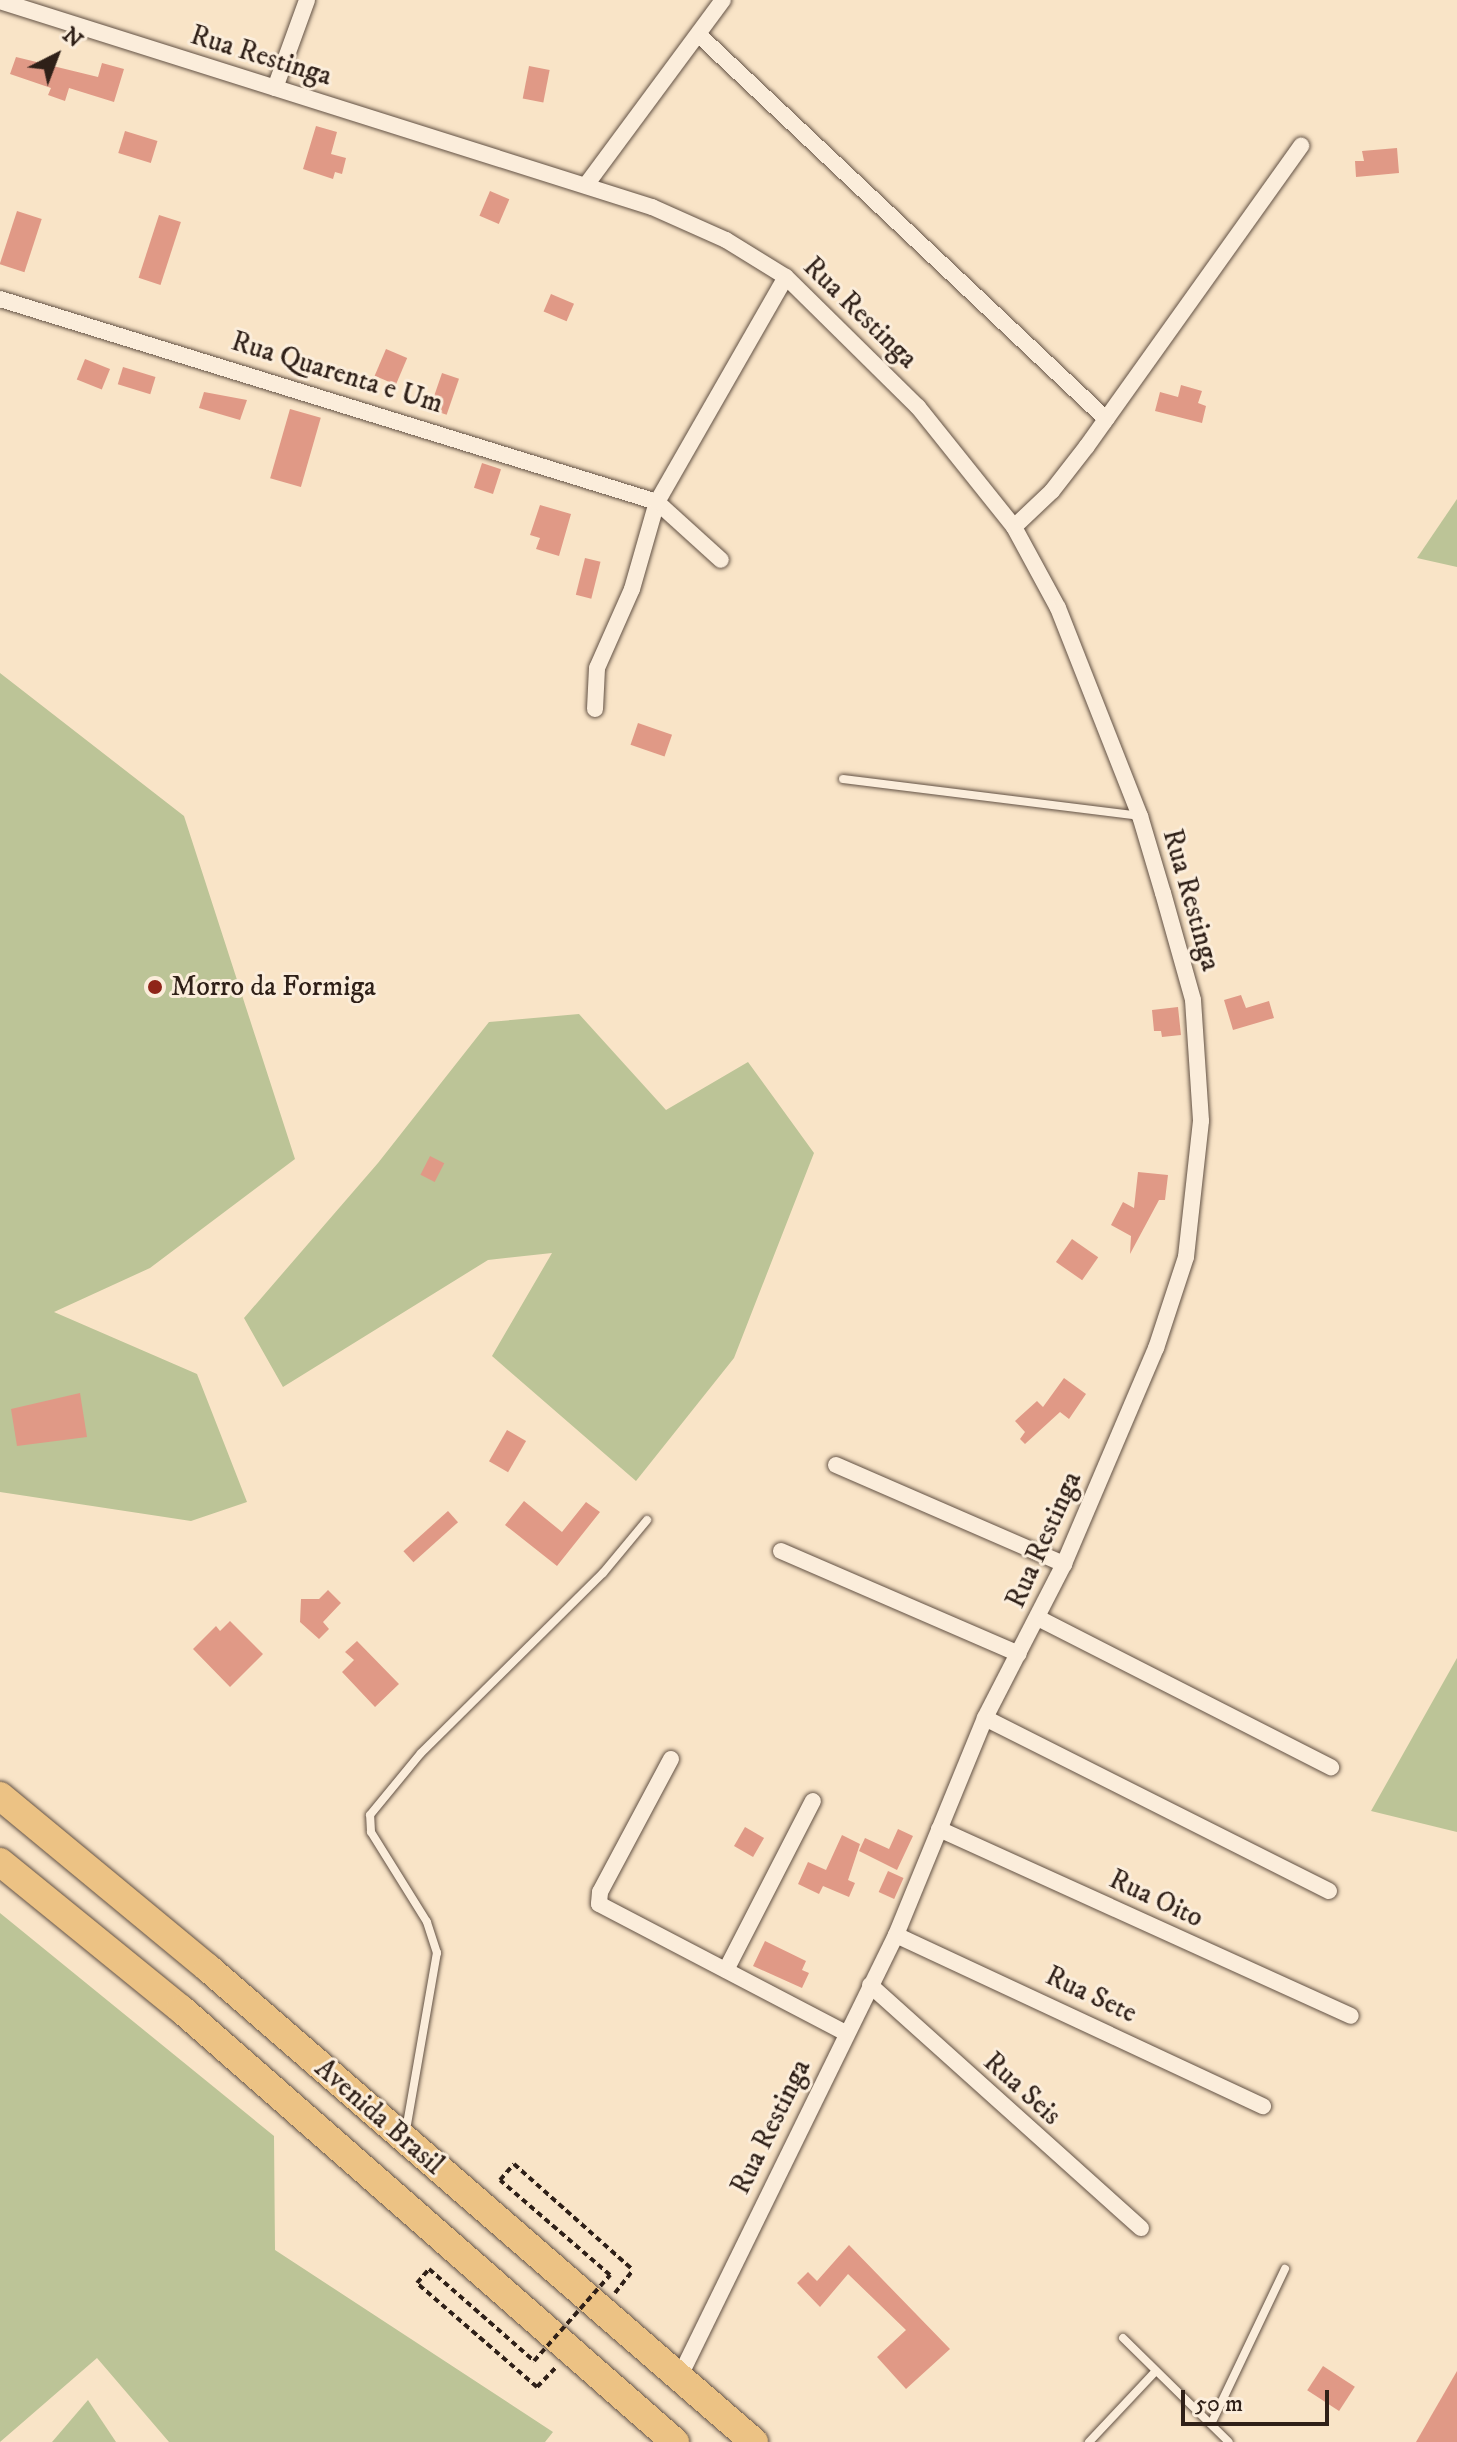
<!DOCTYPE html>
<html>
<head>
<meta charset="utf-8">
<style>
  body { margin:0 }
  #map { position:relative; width:1457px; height:2442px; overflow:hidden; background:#f9e4c7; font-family:"IM FELL DW Pica",serif }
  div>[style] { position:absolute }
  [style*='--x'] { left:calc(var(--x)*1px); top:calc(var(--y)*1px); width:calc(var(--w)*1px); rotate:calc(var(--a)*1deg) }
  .green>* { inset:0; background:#bcc497 }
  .building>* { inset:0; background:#e09986; transform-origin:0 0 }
  .path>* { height:4px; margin-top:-2px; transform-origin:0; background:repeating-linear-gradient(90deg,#2f2018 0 6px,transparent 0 10px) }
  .roads { filter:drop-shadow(0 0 2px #625144) drop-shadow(0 0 2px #625144) }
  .lane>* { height:8px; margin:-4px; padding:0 4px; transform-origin:4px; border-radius:4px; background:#fbeddb }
  .street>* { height:16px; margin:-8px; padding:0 8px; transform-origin:8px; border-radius:8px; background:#fbeddb }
  .highway>* { height:28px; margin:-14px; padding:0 14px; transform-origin:14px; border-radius:14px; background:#ecc284 }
  .path-bridge>* { height:4px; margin-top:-2px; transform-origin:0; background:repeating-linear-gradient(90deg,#2f2018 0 6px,transparent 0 10px) }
  .dots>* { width:22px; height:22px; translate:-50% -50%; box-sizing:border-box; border:4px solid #fbeddb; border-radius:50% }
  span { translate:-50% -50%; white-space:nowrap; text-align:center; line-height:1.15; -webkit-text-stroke:6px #fbeddb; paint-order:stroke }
  .street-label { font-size:28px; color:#2f2018 }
  .poi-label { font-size:28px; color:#2f2018 }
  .left { translate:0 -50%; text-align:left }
  .north { position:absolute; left:16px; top:16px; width:80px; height:80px; -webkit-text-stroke:6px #fbeddb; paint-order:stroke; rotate:42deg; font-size:22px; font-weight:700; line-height:32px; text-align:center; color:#2f2018 }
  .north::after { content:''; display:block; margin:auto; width:28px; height:36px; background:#2f2018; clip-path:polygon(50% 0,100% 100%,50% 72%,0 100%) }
  .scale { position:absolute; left:1181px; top:2390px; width:148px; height:36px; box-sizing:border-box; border:4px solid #2f2018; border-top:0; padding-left:10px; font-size:24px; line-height:28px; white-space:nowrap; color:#2f2018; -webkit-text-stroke:6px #fbeddb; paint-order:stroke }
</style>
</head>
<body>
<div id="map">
  <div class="green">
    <div style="clip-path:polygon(1457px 499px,1457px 567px,1417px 558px)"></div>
    <div style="clip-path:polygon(0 673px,184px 816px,295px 1159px,150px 1268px,54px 1312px,197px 1374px,247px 1502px,191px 1521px,0 1492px)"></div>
    <div style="clip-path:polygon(579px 1014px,666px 1110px,748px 1062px,814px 1153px,734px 1358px,636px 1481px,492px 1356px,552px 1253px,488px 1260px,283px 1387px,244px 1318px,378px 1163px,489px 1022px)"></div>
    <div style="clip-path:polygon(1457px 1658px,1457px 1832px,1371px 1811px)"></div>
    <div style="clip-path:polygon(0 1913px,274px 2136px,275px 2250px,553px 2432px,545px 2442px,169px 2442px,97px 2358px,0 2442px)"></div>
    <div style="clip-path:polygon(88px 2400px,116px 2442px,52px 2442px)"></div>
  </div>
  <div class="building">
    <div style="clip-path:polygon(16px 57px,98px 77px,102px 63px,124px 69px,114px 102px,69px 88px,65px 101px,48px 95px,51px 88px,10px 74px)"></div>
    <div style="left:529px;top:66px;width:21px;height:33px;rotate:11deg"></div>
    <div style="clip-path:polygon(316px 126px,337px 132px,331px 154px,346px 158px,342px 174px,335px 172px,333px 179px,303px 169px)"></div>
    <div style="left:125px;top:131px;width:34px;height:23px;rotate:17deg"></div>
    <div style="clip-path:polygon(1397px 148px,1399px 173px,1356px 177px,1355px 161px,1364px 161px,1362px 151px)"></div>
    <div style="left:490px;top:191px;width:21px;height:27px;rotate:23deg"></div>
    <div style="left:17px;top:211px;width:26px;height:56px;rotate:18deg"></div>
    <div style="left:159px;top:215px;width:23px;height:66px;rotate:18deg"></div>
    <div style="left:551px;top:294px;width:25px;height:19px;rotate:23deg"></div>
    <div style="left:386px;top:349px;width:23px;height:29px;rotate:23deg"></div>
    <div style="left:85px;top:359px;width:27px;height:22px;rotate:22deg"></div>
    <div style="left:123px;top:367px;width:34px;height:18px;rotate:17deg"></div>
    <div style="left:442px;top:373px;width:18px;height:38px;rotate:19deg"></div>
    <div style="clip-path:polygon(1181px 385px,1202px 391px,1198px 403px,1206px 406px,1202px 423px,1155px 411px,1160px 392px,1178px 397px)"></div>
    <div style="clip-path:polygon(204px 392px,247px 400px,240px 420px,199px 408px)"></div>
    <div style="left:290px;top:409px;width:32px;height:72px;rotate:16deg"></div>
    <div style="left:482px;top:463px;width:20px;height:26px;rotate:18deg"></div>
    <div style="clip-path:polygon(540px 505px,571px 514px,559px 556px,536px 549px,540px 538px,530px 535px)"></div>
    <div style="left:585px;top:558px;width:16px;height:38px;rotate:14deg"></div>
    <div style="left:638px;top:723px;width:36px;height:23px;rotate:19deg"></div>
    <div style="clip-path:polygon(1241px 995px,1246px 1008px,1269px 1001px,1274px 1018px,1233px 1030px,1224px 1000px)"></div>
    <div style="clip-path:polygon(1178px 1007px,1181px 1035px,1162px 1037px,1161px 1031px,1154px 1031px,1152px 1010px)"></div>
    <div style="left:430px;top:1156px;width:16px;height:21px;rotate:27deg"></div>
    <div style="clip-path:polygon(1138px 1172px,1168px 1175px,1165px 1200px,1159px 1200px,1130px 1254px,1131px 1236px,1111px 1225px,1123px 1202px,1134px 1208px)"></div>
    <div style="left:1072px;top:1239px;width:32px;height:28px;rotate:35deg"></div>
    <div style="clip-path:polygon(1064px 1378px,1086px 1394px,1069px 1419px,1060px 1412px,1025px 1444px,1020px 1439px,1025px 1432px,1015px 1421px,1037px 1401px,1043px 1407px)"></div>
    <div style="clip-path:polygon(80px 1393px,87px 1437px,17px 1446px,11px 1409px)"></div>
    <div style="left:507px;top:1430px;width:22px;height:36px;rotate:30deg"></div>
    <div style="clip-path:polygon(524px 1501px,562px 1532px,586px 1502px,600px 1512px,557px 1566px,505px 1525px)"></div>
    <div style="left:448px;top:1511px;width:15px;height:60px;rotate:48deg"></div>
    <div style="clip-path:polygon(328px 1590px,341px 1603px,323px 1622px,329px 1629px,319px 1639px,300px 1622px,301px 1599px,319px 1599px)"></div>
    <div style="clip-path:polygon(230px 1621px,263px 1654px,230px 1687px,193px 1649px,216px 1626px,220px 1631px)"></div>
    <div style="clip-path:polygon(357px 1641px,399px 1684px,375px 1707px,342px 1672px,354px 1660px,345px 1652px)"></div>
    <div style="left:745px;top:1827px;width:22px;height:22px;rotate:30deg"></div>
    <div style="clip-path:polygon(898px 1829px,913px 1836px,897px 1870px,859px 1851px,865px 1838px,889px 1849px)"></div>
    <div style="clip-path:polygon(842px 1835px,860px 1844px,848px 1880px,855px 1883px,849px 1897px,823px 1886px,819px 1894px,798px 1884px,808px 1862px,826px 1870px)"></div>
    <div style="left:888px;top:1871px;width:17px;height:23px;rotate:24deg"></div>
    <div style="clip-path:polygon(765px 1941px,806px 1961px,802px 1970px,809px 1973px,802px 1988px,753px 1966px)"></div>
    <div style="clip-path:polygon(849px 2245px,950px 2349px,906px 2389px,877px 2357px,906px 2330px,848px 2274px,820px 2307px,797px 2283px,808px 2272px,817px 2281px)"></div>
    <div style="left:1323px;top:2366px;width:38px;height:29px;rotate:33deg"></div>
    <div style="clip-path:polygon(1457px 2371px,1457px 2442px,1416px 2442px)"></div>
  </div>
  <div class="path">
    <div style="--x:615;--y:2293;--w:29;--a:-52"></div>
    <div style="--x:537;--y:2387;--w:29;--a:-46"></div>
  </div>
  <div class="roads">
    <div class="lane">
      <div style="--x:843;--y:779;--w:298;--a:7.1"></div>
      <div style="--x:406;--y:2130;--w:180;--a:-80.1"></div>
      <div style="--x:437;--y:1953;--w:33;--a:-108"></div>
      <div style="--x:427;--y:1922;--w:106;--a:-121.9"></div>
      <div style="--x:371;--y:1832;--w:17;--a:-93"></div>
      <div style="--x:370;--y:1815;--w:80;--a:-50.6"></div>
      <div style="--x:421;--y:1753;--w:256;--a:-44.7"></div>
      <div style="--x:603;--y:1573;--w:69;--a:-50.3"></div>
      <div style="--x:1123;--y:2338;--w:148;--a:44.5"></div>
      <div style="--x:1211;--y:2424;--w:172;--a:-64.5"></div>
      <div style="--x:1089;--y:2442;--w:95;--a:-46.7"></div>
    </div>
    <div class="street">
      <div style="--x:0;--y:1;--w:684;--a:17.53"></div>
      <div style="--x:652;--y:207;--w:81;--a:24"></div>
      <div style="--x:726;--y:240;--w:70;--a:31.7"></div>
      <div style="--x:786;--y:277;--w:185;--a:44.6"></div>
      <div style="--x:918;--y:407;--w:154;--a:51.3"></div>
      <div style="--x:1014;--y:527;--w:92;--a:61.5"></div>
      <div style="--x:1058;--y:608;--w:224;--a:68.5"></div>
      <div style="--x:1140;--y:816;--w:80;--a:73.4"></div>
      <div style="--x:1163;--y:893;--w:111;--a:74.3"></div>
      <div style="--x:1193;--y:1000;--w:121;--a:86.2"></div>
      <div style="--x:1201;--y:1121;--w:137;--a:96.3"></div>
      <div style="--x:1186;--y:1257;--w:96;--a:108.2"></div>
      <div style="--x:1156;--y:1348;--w:235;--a:113.1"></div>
      <div style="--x:1064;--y:1564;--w:173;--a:117.2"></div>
      <div style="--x:985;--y:1718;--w:235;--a:112.3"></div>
      <div style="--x:896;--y:1935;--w:492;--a:116.1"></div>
      <div style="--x:699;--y:35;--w:560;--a:43.33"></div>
      <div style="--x:275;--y:88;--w:94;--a:-70"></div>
      <div style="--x:586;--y:185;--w:230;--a:-53.5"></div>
      <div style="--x:0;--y:299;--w:688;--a:17.17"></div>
      <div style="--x:657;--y:502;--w:86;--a:42.2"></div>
      <div style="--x:1014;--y:527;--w:52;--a:-43.5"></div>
      <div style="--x:1052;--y:491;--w:57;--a:-52.1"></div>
      <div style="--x:1087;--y:446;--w:369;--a:-54.5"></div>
      <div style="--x:595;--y:709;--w:41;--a:-87.2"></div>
      <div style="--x:597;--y:668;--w:86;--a:-66.1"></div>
      <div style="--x:632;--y:589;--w:91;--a:-74"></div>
      <div style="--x:657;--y:502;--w:259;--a:-60.2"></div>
      <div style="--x:836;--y:1465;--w:249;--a:23.5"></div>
      <div style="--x:781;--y:1551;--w:259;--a:23.4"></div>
      <div style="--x:1038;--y:1618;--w:329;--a:27"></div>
      <div style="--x:985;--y:1718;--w:385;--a:26.7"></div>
      <div style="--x:671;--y:1759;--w:151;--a:118.1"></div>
      <div style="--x:600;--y:1892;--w:12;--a:95"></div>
      <div style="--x:599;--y:1904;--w:279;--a:27.6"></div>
      <div style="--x:939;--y:1829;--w:452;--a:24.4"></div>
      <div style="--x:896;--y:1935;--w:405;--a:25"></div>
      <div style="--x:726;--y:1970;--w:190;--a:-62.8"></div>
      <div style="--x:870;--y:1985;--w:364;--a:41.9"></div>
    </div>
    <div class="highway">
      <div style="--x:0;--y:1796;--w:270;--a:39.6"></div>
      <div style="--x:208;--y:1968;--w:723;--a:40.96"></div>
      <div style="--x:0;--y:1862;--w:233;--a:39.1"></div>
      <div style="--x:181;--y:2009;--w:657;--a:41.24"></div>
    </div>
  </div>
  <div class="path-bridge">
    <div style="--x:537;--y:2387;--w:159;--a:-139.1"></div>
    <div style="--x:417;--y:2283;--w:18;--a:-49"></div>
    <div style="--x:429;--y:2269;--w:140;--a:41.2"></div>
    <div style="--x:534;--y:2361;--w:115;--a:-48.5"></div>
    <div style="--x:610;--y:2275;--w:145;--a:-139.2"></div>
    <div style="--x:500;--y:2180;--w:21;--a:-49"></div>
    <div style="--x:514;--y:2164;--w:159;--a:41.7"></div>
  </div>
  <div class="dots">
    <div style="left:155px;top:987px;background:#8f2418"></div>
  </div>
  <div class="street-label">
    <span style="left:261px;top:56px;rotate:17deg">Rua Restinga</span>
    <span style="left:860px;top:313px;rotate:44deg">Rua Restinga</span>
    <span style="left:337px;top:373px;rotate:17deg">Rua Quarenta e Um</span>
    <span style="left:1191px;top:900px;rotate:74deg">Rua Restinga</span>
    <span style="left:1044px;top:1540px;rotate:-66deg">Rua Restinga</span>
    <span style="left:1156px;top:1899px;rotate:25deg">Rua Oito</span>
    <span style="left:1091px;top:1995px;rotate:25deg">Rua Sete</span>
    <span style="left:1022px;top:2089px;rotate:42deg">Rua Seis</span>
    <span style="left:379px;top:2117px;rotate:41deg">Avenida Brasil</span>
    <span style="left:771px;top:2127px;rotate:-64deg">Rua Restinga</span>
  </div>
  <div class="poi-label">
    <span class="left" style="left:171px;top:987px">Morro da Formiga</span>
  </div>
  <div class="north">N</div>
  <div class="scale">50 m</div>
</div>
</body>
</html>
